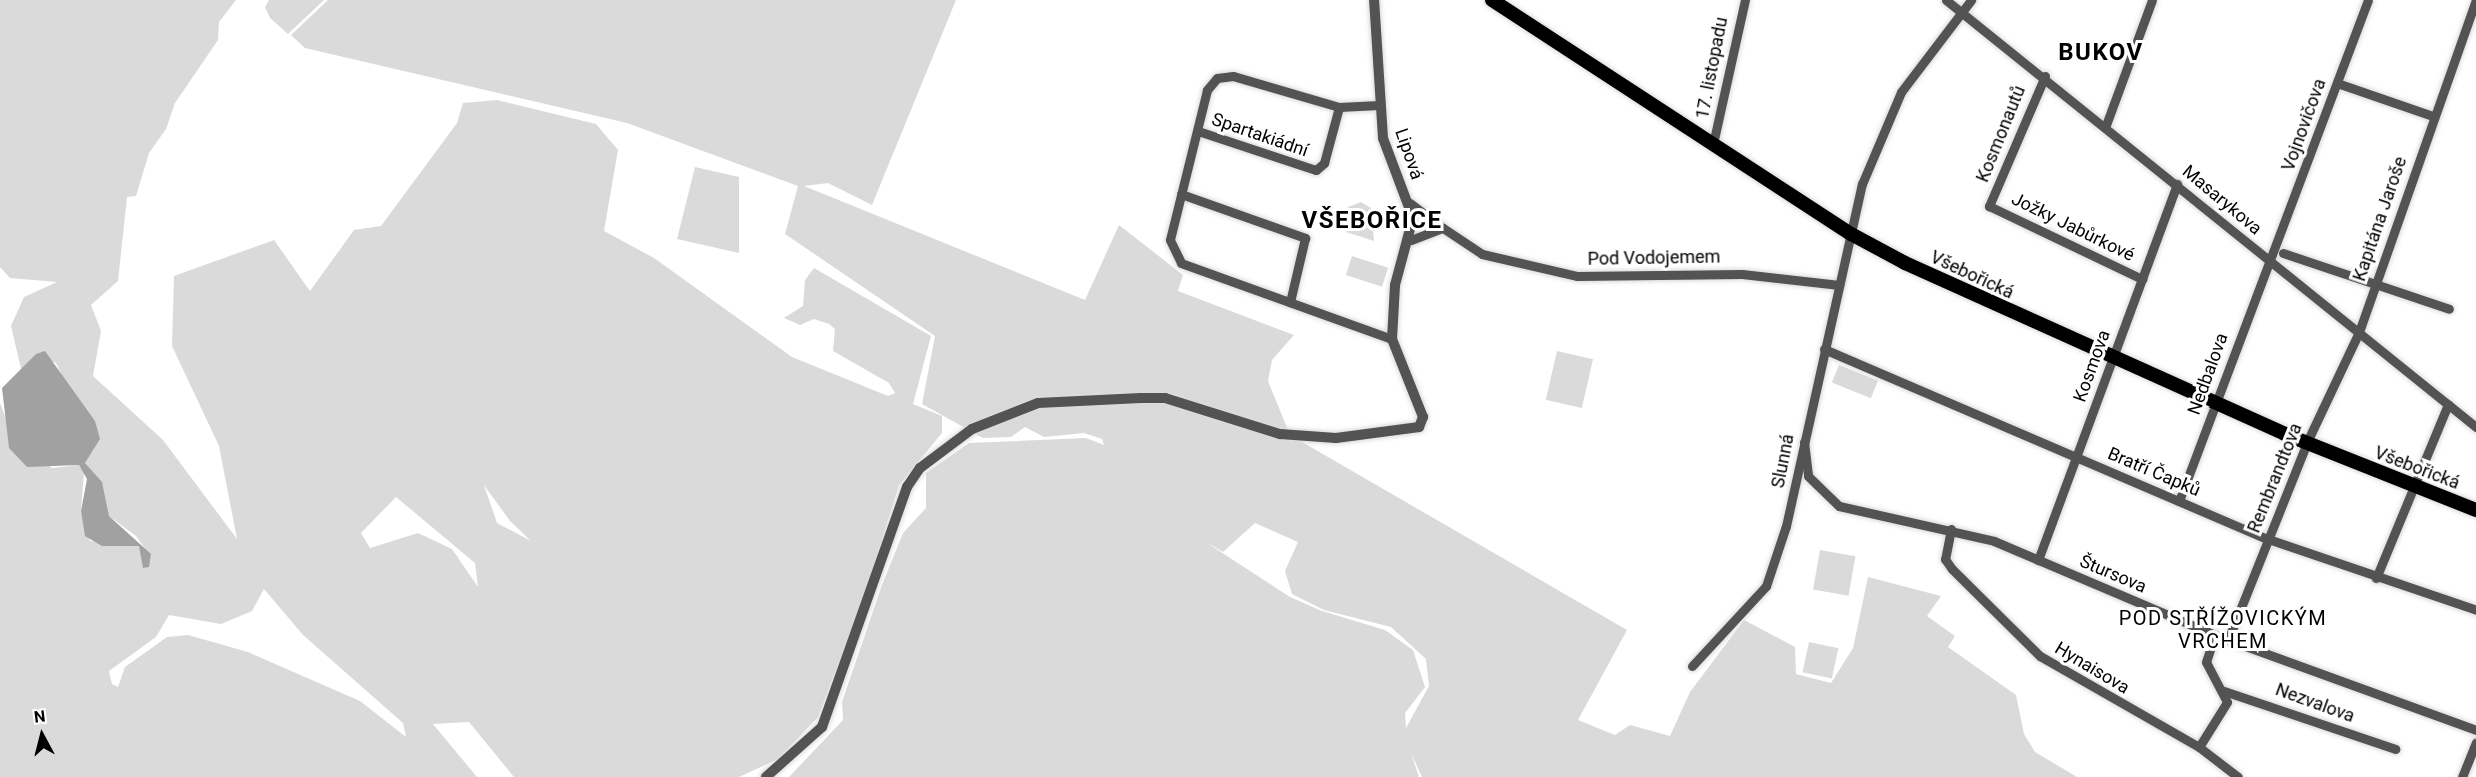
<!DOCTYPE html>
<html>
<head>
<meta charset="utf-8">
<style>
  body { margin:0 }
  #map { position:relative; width:2476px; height:777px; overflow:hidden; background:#fff; font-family:Roboto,sans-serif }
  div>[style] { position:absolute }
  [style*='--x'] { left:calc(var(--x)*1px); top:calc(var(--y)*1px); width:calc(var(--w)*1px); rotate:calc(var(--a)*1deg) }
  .green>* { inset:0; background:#dadada; transform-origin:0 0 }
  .water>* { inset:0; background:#a1a1a1 }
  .roads { filter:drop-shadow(0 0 2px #dbdbdb) drop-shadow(0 0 2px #dbdbdb) }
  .minor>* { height:9px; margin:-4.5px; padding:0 4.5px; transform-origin:4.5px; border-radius:4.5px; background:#535353 }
  .tertiary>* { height:10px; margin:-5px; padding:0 5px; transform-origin:5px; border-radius:5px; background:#535353 }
  .primary>* { height:14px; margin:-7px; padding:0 7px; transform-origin:7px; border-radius:7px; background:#000 }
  span { translate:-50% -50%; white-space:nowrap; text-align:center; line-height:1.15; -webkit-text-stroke:6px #fff; paint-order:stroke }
  .street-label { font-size:18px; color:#000 }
  .neighbourhood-label { font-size:20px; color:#000; letter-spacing:1.5px }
  .district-label { font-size:24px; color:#000; font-weight:700; letter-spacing:1.5px }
  .north { position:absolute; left:12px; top:705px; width:60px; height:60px; -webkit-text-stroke:4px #fff; paint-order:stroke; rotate:353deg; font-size:16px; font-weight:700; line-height:24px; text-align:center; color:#000 }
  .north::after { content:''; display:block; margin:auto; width:21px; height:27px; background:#000; clip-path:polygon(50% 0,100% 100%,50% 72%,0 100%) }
</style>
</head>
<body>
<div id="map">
  <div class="green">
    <div style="clip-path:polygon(evenodd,0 0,236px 0,219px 22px,218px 40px,175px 103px,166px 129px,149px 153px,136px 196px,127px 197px,118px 281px,91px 305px,101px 331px,93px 376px,163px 440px,237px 539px,219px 446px,172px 346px,174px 276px,274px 240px,310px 291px,354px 230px,381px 226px,457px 123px,463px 103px,497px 100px,596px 124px,618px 150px,604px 231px,654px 258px,792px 357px,888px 396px,895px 393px,889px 383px,833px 351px,835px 329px,829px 324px,814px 319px,800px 325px,784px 318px,803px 306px,805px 280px,814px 268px,931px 336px,913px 404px,942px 416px,942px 433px,899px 485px,865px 594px,818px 717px,778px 759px,739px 777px,514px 777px,469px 722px,433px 724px,477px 777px,0 777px,0 403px,8px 424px,52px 468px,79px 465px,84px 472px,81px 511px,90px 541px,139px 546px,147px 563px,148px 553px,136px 536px,109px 516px,85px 462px,94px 449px,95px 421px,71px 394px,56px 363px,36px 354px,22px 373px,11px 326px,24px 297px,57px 282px,10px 278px,0 267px,0 0,484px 485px,510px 521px,531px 541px,497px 523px,484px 485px,0 0,396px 497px,475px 563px,478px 587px,452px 549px,418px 533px,370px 548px,361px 533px,396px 497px,0 0,264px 589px,303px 635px,403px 723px,406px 737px,360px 701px,248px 652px,188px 635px,167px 637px,125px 667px,118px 687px,112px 684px,109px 671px,156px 637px,169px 615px,221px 624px,252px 611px,264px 589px)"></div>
    <div style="clip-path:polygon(269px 0,324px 0,288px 34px,270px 18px,265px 7px)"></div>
    <div style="clip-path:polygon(evenodd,328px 0,956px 0,872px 205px,828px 183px,804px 186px,1085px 300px,1119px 225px,1183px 275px,1178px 291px,1294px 335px,1272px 360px,1268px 381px,1290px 435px,1627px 630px,1578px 720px,1615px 735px,1630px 725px,1670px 736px,1690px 692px,1744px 620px,1795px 647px,1796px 674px,1831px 683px,1853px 648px,1868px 577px,1941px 596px,1927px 616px,1955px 636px,1948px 647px,2016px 695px,2024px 734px,2035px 752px,2077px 777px,1422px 777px,1411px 753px,1419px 777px,789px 777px,843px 720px,842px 702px,882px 585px,903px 533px,926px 508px,926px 473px,969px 443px,1086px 438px,1104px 445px,1102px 439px,1084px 433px,1044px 437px,1025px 427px,1011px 437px,983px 438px,922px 404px,935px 336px,785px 234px,798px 186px,627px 123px,305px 48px,291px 35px,328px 0,1255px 523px,1298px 542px,1285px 571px,1292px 594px,1324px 610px,1391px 627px,1426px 659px,1429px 686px,1406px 728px,1405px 713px,1425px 687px,1413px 650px,1385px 630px,1322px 611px,1290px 597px,1204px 541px,1223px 552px,1255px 523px)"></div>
    <div style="clip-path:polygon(695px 167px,739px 177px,739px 253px,677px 239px)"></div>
    <div style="clip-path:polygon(1361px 202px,1371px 208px,1374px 241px,1346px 232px,1348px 207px)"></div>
    <div style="left:1352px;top:256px;width:38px;height:20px;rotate:18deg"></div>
    <div style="left:1557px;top:351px;width:37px;height:50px;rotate:13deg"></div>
    <div style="left:1839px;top:365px;width:42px;height:19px;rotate:22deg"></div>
    <div style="left:1820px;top:550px;width:36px;height:40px;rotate:10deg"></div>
    <div style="left:1809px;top:642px;width:30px;height:31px;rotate:12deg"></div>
  </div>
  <div class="water">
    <div style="clip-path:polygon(45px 351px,95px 421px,100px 439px,85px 463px,102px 482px,109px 516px,151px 554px,149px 567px,143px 568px,139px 546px,102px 546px,85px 536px,81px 511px,87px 479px,79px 465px,27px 467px,9px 448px,2px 388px,36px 354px)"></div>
  </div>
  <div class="roads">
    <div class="minor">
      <div style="--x:1946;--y:0;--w:681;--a:38.86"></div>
      <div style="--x:2045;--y:76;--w:142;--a:113.3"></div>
      <div style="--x:1989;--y:206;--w:170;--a:25.5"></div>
      <div style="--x:2337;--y:83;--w:102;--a:19"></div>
      <div style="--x:1379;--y:105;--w:40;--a:177.1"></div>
      <div style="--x:1339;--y:107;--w:110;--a:-163.7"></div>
      <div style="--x:1233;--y:76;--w:16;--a:173"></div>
      <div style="--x:1217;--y:78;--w:16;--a:130"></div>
      <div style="--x:1207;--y:90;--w:154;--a:103.9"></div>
      <div style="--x:1170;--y:240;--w:25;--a:64"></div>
      <div style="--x:1181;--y:263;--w:224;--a:19.8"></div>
      <div style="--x:2106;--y:125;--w:133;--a:-69.8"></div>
      <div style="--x:1198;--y:131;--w:124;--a:18.3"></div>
      <div style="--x:1316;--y:170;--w:11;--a:-41"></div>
      <div style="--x:1324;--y:163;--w:58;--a:-75"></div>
      <div style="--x:1713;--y:144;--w:148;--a:-77.5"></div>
      <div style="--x:1181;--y:194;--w:132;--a:19.5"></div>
      <div style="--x:1305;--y:238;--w:66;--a:103.2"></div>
      <div style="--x:1410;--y:203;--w:41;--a:37.1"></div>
      <div style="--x:1411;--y:240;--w:34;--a:-21"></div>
      <div style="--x:1443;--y:228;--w:47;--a:33.7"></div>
      <div style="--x:1482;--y:254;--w:98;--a:13"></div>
      <div style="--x:1577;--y:276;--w:165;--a:-0.7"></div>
      <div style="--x:1742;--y:274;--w:98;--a:6.5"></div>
      <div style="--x:2283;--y:253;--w:175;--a:18.6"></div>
      <div style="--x:1824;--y:349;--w:483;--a:23.2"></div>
      <div style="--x:2268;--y:539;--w:220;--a:18.8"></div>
      <div style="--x:1804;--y:442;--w:34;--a:83"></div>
      <div style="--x:1808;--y:476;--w:43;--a:44.1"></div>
      <div style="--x:1839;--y:506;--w:159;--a:12.7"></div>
      <div style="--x:1994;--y:541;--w:240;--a:23"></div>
      <div style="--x:2215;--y:635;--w:278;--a:20"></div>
      <div style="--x:2179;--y:501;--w:535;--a:-69.33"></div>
      <div style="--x:1951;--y:529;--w:31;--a:101"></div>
      <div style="--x:1945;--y:559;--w:12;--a:55"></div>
      <div style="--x:1952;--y:569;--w:124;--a:44.7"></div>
      <div style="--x:2040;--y:656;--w:183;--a:29.8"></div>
      <div style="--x:2199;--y:747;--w:49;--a:37.6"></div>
      <div style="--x:2038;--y:560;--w:401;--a:-69.7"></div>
      <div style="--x:2376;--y:578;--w:188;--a:-67.5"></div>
      <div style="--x:2228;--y:640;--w:213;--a:-68.2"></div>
      <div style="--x:2307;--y:442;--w:122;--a:-64.7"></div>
      <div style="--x:2359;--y:332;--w:352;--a:-70.6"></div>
      <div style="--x:1692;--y:666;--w:109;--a:-47.2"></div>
      <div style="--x:1766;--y:586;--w:63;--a:-71.6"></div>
      <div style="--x:1786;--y:526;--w:350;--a:-77.5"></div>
      <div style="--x:1862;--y:184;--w:100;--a:-67"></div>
      <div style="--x:1901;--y:92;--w:116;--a:-52.7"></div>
      <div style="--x:2224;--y:691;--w:181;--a:18.7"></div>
      <div style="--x:2199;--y:747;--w:53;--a:-58.1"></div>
      <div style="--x:2227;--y:702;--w:45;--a:-117.7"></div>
      <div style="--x:2206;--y:662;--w:28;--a:-72"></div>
      <div style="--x:2462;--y:777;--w:37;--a:-68"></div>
    </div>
    <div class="tertiary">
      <div style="--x:766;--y:777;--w:75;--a:-41.8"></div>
      <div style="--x:822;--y:727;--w:255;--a:-70.5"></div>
      <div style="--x:907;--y:487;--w:23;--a:-56"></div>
      <div style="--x:920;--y:468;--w:65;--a:-36.9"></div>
      <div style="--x:972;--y:429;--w:71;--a:-21.5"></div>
      <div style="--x:1038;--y:403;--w:103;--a:-2.8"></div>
      <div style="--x:1141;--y:398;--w:24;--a:0"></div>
      <div style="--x:1165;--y:398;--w:121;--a:17.4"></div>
      <div style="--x:1280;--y:434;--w:56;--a:4.1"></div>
      <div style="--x:1336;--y:438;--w:84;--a:-7.5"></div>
      <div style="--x:1419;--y:427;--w:11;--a:-68"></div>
      <div style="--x:1423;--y:417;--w:84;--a:-111.7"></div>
      <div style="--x:1392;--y:339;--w:54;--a:-86.8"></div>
      <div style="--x:1395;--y:285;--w:69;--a:-75"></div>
      <div style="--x:1413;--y:218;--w:85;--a:-110.6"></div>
      <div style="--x:1383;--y:138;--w:138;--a:-93.7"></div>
    </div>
    <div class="primary">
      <div style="--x:1492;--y:0;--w:429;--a:33.1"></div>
      <div style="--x:1851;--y:234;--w:61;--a:28.2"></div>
      <div style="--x:1905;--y:263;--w:417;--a:24.2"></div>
      <div style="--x:2285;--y:434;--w:206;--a:21.7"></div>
    </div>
  </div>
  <div class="street-label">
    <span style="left:1712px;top:68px;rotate:-79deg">17. listopadu</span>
    <span style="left:2304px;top:125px;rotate:-70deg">Vojnovičova</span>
    <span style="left:2001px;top:134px;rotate:-68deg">Kosmonautů</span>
    <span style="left:1260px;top:135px;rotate:19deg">Spartakiádní</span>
    <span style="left:1409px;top:154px;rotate:71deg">Lipová</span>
    <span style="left:2222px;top:200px;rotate:40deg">Masarykova</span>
    <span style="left:2380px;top:219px;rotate:-71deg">Kapitána Jaroše</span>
    <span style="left:2073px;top:227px;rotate:26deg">Jožky Jabůrkové</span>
    <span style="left:1654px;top:258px;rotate:-1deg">Pod Vodojemem</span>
    <span style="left:1972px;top:275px;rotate:25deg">Všebořická</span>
    <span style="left:2092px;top:366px;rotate:-70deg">Kosmova</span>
    <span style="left:2208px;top:374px;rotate:-70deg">Nedbalova</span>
    <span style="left:1783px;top:461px;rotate:-79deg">Slunná</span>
    <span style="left:2417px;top:468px;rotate:21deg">Všebořická</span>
    <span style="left:2154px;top:472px;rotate:23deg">Bratří Čapků</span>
    <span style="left:2275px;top:478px;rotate:-68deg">Rembrandtova</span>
    <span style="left:2113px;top:574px;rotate:23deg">Štursova</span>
    <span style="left:2092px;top:668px;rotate:31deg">Hynaisova</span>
    <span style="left:2315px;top:703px;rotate:20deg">Nezvalova</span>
  </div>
  <div class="neighbourhood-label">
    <span style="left:2223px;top:630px">POD STŘÍŽOVICKÝM<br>VRCHEM</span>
  </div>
  <div class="district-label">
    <span style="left:2101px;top:53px">BUKOV</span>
    <span style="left:1372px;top:221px">VŠEBOŘICE</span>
  </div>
  <div class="north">N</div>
</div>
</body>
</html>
